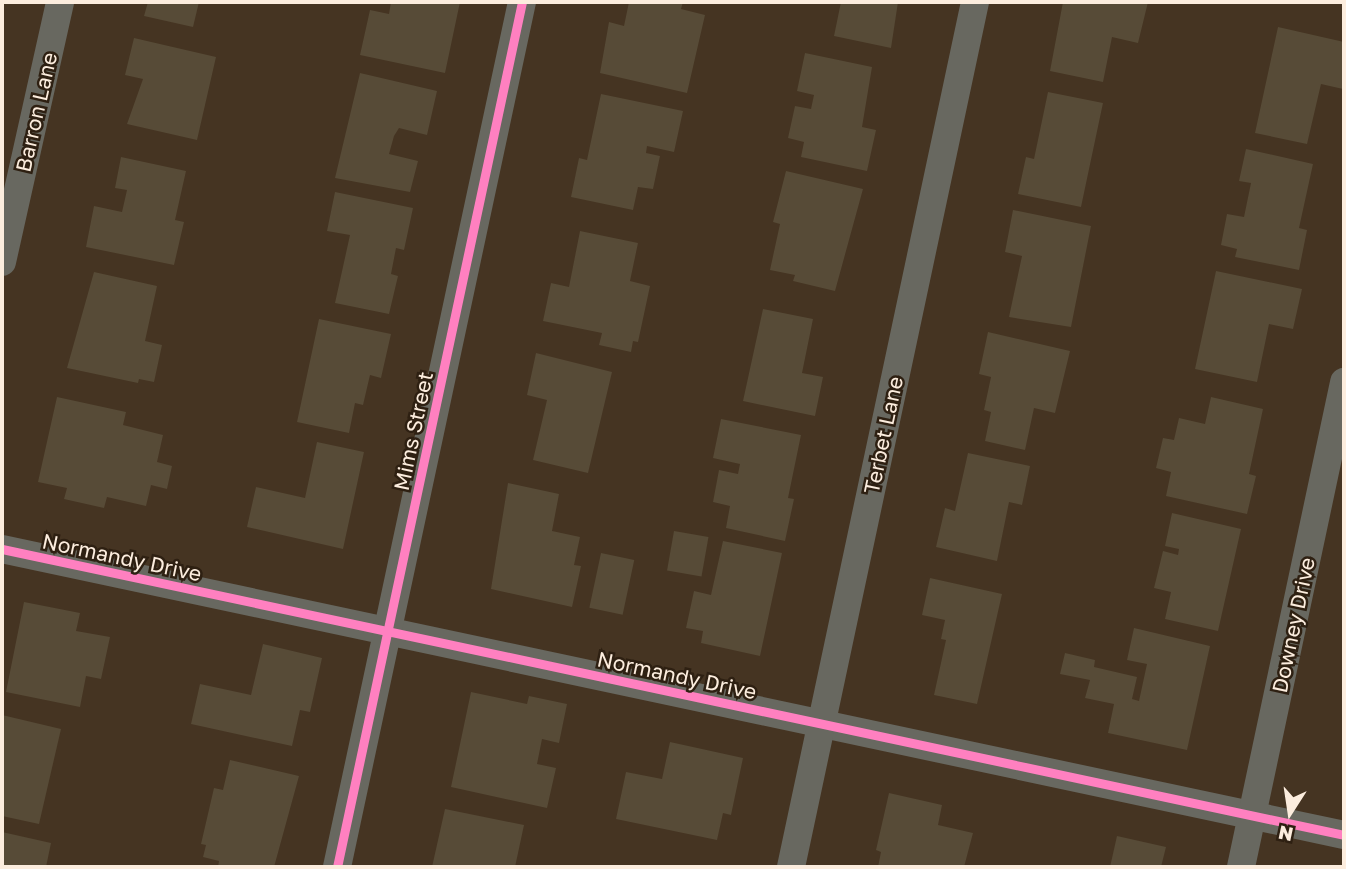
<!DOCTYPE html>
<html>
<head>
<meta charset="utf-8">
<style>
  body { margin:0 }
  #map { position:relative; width:1346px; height:869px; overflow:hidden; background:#453422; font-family:"Golos Text",sans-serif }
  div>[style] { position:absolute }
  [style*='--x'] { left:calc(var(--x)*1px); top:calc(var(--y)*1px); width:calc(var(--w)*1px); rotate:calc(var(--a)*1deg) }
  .building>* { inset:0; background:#574b37; transform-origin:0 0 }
  .minor>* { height:28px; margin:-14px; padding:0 14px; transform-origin:14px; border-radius:14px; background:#686860 }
  .cycleway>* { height:9px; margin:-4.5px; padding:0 4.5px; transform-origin:4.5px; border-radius:4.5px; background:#ff80c0 }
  span { translate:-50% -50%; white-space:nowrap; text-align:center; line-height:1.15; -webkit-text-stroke:5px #2e2012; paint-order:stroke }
  .street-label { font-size:21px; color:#fcedde }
  .frame { position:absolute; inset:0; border:4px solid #fcedde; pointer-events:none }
  .north { position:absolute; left:1255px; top:778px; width:70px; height:70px; -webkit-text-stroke:5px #2e2012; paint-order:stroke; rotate:192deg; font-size:19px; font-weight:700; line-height:28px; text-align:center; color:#fcedde }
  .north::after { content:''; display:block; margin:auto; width:24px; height:32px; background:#fcedde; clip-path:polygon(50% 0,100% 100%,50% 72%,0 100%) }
</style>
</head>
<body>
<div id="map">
  <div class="building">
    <div style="clip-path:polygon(148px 2px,199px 2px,193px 27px,144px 16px)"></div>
    <div style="clip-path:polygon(391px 2px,460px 2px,445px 73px,360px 55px,370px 10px,389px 14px)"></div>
    <div style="clip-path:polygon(629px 2px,683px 2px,681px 9px,705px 15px,687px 93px,600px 73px,609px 22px,624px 26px)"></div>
    <div style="clip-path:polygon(841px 2px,898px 2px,891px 48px,834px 36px)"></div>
    <div style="clip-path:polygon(1063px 2px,1148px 2px,1138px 43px,1112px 37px,1103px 82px,1050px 71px)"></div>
    <div style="clip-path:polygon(1278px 27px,1344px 42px,1343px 89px,1321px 84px,1307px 144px,1255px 133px)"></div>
    <div style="clip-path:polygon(134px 38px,216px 57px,197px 140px,127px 124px,143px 79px,125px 75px)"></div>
    <div style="clip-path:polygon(805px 53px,872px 67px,862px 127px,876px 130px,867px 171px,801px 157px,804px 142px,788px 138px,795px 106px,811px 109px,814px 95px,797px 91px)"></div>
    <div style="clip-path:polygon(360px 73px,437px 91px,427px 135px,399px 128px,394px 136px,389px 154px,418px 161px,410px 192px,335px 178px)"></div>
    <div style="clip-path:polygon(1048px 92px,1103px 103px,1081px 207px,1018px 194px,1026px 157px,1034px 159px)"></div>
    <div style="clip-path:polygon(601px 94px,683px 111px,674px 152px,647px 146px,646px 153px,660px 156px,653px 189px,638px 187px,633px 210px,571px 197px,579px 158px,587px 160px)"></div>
    <div style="clip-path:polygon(1246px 149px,1313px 164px,1299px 228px,1307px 230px,1299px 270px,1235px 257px,1237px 249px,1221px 245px,1227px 214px,1244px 217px,1251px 183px,1239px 181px)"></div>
    <div style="clip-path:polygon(121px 157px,186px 171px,175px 220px,184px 222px,174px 265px,86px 247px,94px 206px,122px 212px,127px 190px,115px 188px)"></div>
    <div style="clip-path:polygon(786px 171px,863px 189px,835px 291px,793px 281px,795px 275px,770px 270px,780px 224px,773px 222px)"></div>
    <div style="clip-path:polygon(335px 192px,413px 208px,404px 250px,396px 248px,391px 274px,398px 276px,389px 314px,335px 303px,350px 235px,327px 231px)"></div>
    <div style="clip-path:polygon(1013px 210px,1091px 226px,1071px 327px,1009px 317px,1022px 256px,1005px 252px)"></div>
    <div style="clip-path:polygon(580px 231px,638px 243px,630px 281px,650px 286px,638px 342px,633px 341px,631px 352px,599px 345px,602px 333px,543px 321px,551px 283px,569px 287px)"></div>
    <div style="clip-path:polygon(1216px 271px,1302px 289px,1293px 329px,1269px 324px,1257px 382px,1195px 369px)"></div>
    <div style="clip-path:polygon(94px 272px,157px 286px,145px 341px,162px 345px,154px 382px,139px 379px,138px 383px,67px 368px)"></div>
    <div style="clip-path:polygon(763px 309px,813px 319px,802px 373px,823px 377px,815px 416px,743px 401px)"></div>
    <div style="clip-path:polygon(319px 319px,391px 334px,381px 378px,370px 375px,363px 405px,355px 403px,349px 433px,297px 422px)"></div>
    <div style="clip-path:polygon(988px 332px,1070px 351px,1055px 413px,1034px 408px,1025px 450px,985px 441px,991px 412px,984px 410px,991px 377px,979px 374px)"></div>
    <div style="clip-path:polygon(536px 353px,612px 372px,588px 473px,533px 460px,547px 400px,527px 395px)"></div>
    <div style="clip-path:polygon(57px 397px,126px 412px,123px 425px,163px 435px,157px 462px,172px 466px,167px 489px,151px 485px,146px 506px,107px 497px,104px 508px,64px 499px,67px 488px,38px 482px)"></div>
    <div style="clip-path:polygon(1211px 397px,1263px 409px,1249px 474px,1256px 476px,1247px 514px,1166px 496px,1171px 472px,1156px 468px,1163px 438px,1174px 440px,1179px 418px,1205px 424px)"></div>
    <div style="clip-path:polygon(721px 419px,801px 435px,788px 498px,794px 499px,785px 541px,726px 528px,730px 506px,713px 502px,719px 470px,738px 474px,740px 464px,713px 458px)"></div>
    <div style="clip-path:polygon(317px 442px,364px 452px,343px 549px,247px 527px,256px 487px,305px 498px)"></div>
    <div style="clip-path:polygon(968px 453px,1030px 466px,1022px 505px,1009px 502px,997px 561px,936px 547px,945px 508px,955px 511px)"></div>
    <div style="clip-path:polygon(508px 483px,559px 494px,552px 531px,580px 537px,574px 565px,581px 566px,572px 607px,491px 589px)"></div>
    <div style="clip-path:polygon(1172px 513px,1241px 529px,1218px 631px,1165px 619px,1171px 592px,1154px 588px,1163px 551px,1178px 555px,1179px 549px,1165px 546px)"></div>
    <div style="left:674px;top:531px;width:35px;height:40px;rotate:10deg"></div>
    <div style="clip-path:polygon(723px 541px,782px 553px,760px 656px,701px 643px,703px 631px,686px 628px,694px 591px,711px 595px)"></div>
    <div style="left:601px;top:553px;width:34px;height:56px;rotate:12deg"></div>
    <div style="clip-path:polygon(930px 578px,1002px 594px,977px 704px,934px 695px,946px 640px,941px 639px,945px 620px,922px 615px)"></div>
    <div style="clip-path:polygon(24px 602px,80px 613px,76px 631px,110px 637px,101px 679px,86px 676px,80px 707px,6px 692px)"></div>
    <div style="clip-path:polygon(1134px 628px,1210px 646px,1187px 750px,1108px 733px,1114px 704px,1085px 698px,1090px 680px,1060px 674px,1065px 653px,1095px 660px,1094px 667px,1137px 677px,1132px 699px,1139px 701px,1147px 664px,1127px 660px)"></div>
    <div style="clip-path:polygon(263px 644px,322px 658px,310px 712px,300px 710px,292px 746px,191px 724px,200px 684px,251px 695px)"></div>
    <div style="clip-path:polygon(471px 692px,527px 704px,529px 696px,567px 704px,559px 743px,542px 739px,537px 764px,556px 768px,547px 808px,451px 787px)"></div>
    <div style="clip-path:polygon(2px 715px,61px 729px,39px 824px,2px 816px)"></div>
    <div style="clip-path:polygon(670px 742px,743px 758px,731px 815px,723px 813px,717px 840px,616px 819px,626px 772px,662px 779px)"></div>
    <div style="clip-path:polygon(230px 760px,299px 776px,274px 867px,218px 867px,219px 861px,203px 857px,206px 845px,201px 844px,214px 788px,223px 790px)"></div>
    <div style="clip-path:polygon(889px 793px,942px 805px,938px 825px,973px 833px,964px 867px,878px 867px,881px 852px,876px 850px)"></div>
    <div style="clip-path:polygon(445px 809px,524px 825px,515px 867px,432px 867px)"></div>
    <div style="clip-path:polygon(2px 832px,51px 843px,46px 867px,2px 867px)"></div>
    <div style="clip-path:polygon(1117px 836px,1166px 847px,1161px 867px,1110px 867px)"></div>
  </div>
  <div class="minor">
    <div style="--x:2;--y:262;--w:266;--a:-77.4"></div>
    <div style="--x:2;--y:549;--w:1372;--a:12.03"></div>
    <div style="--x:337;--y:867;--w:885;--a:-77.93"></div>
    <div style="--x:791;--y:867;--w:884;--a:-77.99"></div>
    <div style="--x:1241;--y:867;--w:496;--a:-78"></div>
  </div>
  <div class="cycleway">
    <div style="--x:2;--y:549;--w:1372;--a:12.03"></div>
    <div style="--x:337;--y:867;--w:885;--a:-77.93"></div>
  </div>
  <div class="street-label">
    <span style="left:36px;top:112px;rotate:-77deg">Barron Lane</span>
    <span style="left:413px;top:431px;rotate:-78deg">Mims Street</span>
    <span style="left:883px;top:435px;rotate:-78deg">Terbet Lane</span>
    <span style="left:122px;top:557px;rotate:12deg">Normandy Drive</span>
    <span style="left:1293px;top:625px;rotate:-78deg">Downey Drive</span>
    <span style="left:677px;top:675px;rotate:12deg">Normandy Drive</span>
  </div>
  <div class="frame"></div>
  <div class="north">N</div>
</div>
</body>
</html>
